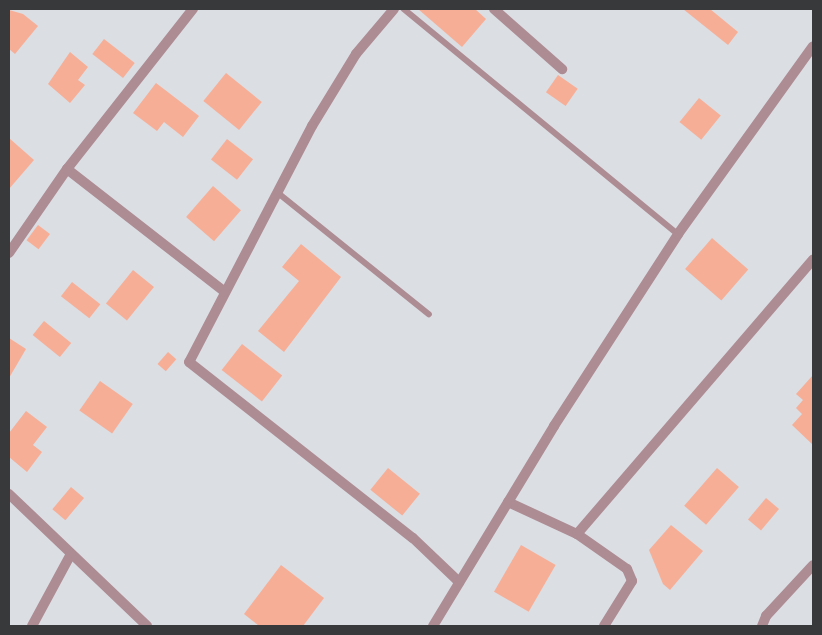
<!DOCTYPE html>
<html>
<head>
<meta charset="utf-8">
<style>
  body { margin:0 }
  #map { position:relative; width:822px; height:635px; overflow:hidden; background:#dbdee3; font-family:Commissioner,sans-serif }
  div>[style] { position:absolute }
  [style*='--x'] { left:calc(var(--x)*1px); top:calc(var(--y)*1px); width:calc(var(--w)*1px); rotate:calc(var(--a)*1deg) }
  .building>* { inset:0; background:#f7ae96; transform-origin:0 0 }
  .lane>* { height:5.5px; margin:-2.75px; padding:0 2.75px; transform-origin:2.75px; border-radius:2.75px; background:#ad8c94 }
  .street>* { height:10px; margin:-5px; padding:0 5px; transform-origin:5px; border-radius:5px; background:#ad8c94 }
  span { translate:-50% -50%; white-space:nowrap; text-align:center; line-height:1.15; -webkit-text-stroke:4px #e9ebf0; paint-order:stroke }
  .frame { position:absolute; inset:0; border:10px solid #38393b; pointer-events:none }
</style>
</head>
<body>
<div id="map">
  <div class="building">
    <div style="clip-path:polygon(418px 9px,475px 9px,486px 19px,462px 47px)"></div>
    <div style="clip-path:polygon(683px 9px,710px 9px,738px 32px,728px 45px)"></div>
    <div style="clip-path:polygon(9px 10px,23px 14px,38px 26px,15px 54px,9px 49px)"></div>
    <div style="left:104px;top:39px;width:39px;height:19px;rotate:38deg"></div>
    <div style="clip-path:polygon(70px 52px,88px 67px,78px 80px,85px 85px,70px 103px,48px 84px)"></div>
    <div style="left:226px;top:73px;width:46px;height:36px;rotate:39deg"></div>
    <div style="left:558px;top:75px;width:24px;height:21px;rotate:35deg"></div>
    <div style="clip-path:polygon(156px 83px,199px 116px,183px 137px,164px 122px,157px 131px,133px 113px)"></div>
    <div style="left:699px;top:98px;width:28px;height:31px;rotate:39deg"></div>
    <div style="clip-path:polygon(9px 138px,34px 160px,9px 189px)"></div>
    <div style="left:227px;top:139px;width:33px;height:26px;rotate:38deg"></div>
    <div style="left:213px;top:186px;width:37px;height:41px;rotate:41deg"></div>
    <div style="left:38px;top:225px;width:15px;height:19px;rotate:37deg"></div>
    <div style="left:712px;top:238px;width:48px;height:41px;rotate:41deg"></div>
    <div style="clip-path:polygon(301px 244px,341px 277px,284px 352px,258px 331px,299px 281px,282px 267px)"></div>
    <div style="left:133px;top:270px;width:27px;height:43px;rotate:39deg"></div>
    <div style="left:72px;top:282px;width:36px;height:18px;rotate:38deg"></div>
    <div style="left:44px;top:321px;width:35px;height:18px;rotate:39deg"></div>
    <div style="clip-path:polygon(9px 338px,26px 349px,9px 378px)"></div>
    <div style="left:242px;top:344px;width:51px;height:33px;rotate:38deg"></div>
    <div style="left:168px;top:352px;width:11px;height:16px;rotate:41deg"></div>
    <div style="clip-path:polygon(813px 375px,813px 445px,792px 425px,802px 414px,796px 408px,803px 400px,796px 394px)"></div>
    <div style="left:100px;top:381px;width:40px;height:36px;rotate:35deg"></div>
    <div style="clip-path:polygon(26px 411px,47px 427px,33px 445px,42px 452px,27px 472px,9px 457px,9px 433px)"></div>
    <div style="left:388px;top:468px;width:41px;height:28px;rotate:39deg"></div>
    <div style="left:717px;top:468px;width:29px;height:50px;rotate:41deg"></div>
    <div style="left:71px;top:487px;width:17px;height:29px;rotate:40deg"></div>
    <div style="left:766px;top:498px;width:17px;height:28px;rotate:40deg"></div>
    <div style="clip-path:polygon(671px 525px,703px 551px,670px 590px,663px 584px,649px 550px)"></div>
    <div style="left:521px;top:545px;width:40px;height:54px;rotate:30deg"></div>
    <div style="clip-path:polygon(281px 565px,324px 598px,303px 626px,259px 626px,244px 614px)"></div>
  </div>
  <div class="lane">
    <div style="--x:404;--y:9;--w:355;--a:39.4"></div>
    <div style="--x:277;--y:192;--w:195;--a:38.8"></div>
  </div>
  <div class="street">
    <div style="--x:394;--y:9;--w:59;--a:130.2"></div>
    <div style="--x:356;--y:54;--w:84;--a:121.4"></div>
    <div style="--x:312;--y:126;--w:266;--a:117.5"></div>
    <div style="--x:189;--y:362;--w:285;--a:38.2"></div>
    <div style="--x:413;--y:538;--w:64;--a:43.7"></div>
    <div style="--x:494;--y:9;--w:91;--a:41.4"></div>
    <div style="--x:67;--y:169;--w:200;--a:37.9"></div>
    <div style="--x:9;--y:253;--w:102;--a:-55.4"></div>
    <div style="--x:67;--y:169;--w:204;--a:-51.8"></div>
    <div style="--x:9;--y:494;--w:191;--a:43.7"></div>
    <div style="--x:508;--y:502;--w:76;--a:24.9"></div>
    <div style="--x:577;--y:534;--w:61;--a:35"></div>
    <div style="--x:627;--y:569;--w:13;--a:67"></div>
    <div style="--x:632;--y:581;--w:53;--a:121.9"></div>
    <div style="--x:577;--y:534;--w:362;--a:-49.3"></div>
    <div style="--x:32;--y:626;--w:82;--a:-61.6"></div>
    <div style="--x:433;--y:626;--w:234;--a:-58.8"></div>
    <div style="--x:554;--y:426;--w:229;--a:-57.1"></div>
    <div style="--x:678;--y:234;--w:231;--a:-54.3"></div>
    <div style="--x:762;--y:626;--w:11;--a:-68"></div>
    <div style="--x:766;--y:616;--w:69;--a:-47.3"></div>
  </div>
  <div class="frame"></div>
</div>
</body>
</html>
